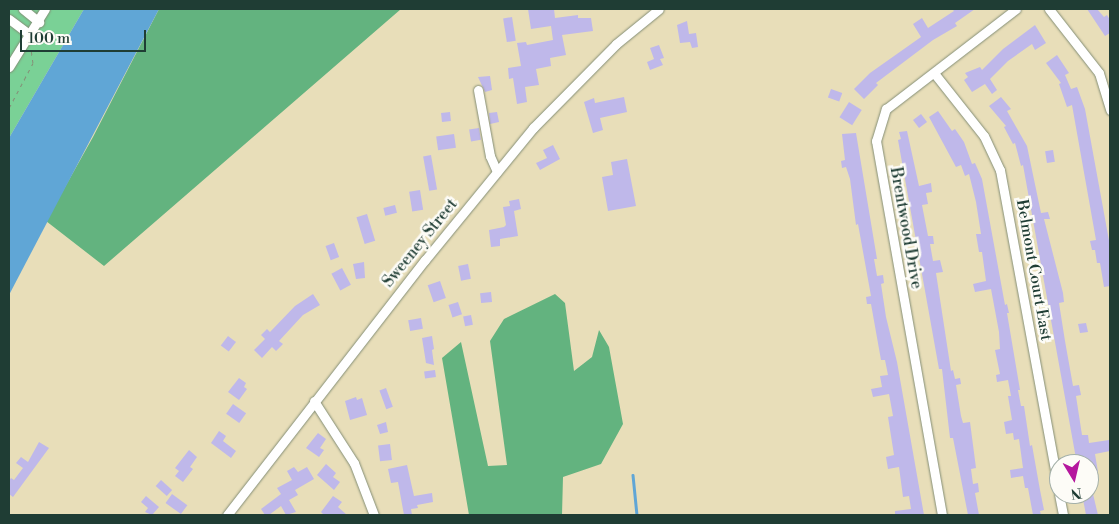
<!DOCTYPE html>
<html>
<head>
<meta charset="utf-8">
<style>
  body { margin:0 }
  #map { position:relative; width:1119px; height:524px; overflow:hidden; background:#e8deb9; font-family:"Libre Bodoni",serif }
  div>[style] { position:absolute }
  [style*='--x'] { left:calc(var(--x)*1px); top:calc(var(--y)*1px); width:calc(var(--w)*1px); rotate:calc(var(--a)*1deg) }
  .green>* { inset:0; background:#7ad196 }
  .forest>* { inset:0; background:#63b37f }
  .water>* { inset:0; background:#60a6d6 }
  .stream>* { height:2.5px; margin:-1.25px; padding:0 1.25px; transform-origin:1.25px; border-radius:1.25px; background:#60a6d6 }
  .building>* { inset:0; background:#bfb8ea; transform-origin:0 0 }
  .path>* { height:1px; margin-top:-0.5px; transform-origin:0; background:repeating-linear-gradient(90deg,#848e76 0 4px,transparent 0 8px) }
  .roads { filter:drop-shadow(0 0 1px #848e76) drop-shadow(0 0 1px #848e76) }
  .minor>* { height:9px; margin:-4.5px; padding:0 4.5px; transform-origin:4.5px; border-radius:4.5px; background:#fff }
  span { translate:-50% -50%; white-space:nowrap; text-align:center; line-height:1.15; -webkit-text-stroke:5px #fdfcf7; paint-order:stroke }
  .street-label { font-size:16px; color:#1f3d34 }
  .frame { position:absolute; inset:0; border:10px solid #1f3d34; pointer-events:none }
  .north { position:absolute; left:1049px; top:454px; width:50px; height:50px; box-sizing:border-box; background:#fdfcf7; border:1px solid #a4b0a9; border-radius:50%; rotate:171deg; font-size:14px; font-weight:700; line-height:20px; text-align:center; color:#1f3d34 }
  .north::after { content:''; display:block; margin:auto; width:18px; height:22px; background:#b5179e; clip-path:polygon(50% 0,100% 100%,50% 72%,0 100%) }
  .scale { position:absolute; left:20px; top:30px; width:126px; height:22px; box-sizing:border-box; border:2px solid #1f3d34; border-top:0; padding-left:6px; font-size:15px; line-height:18px; white-space:nowrap; color:#1f3d34; -webkit-text-stroke:4px #fdfcf7; paint-order:stroke }
</style>
</head>
<body>
<div id="map">
  <div class="green">
    <div style="clip-path:polygon(9px 9px,84px 9px,9px 138px)"></div>
  </div>
  <div class="forest">
    <div style="clip-path:polygon(159px 9px,401px 9px,104px 266px,46px 221px,93px 137px)"></div>
    <div style="clip-path:polygon(555px 294px,565px 303px,574px 371px,592px 357px,599px 330px,609px 347px,623px 424px,601px 464px,563px 477px,562px 515px,469px 515px,442px 358px,461px 342px,488px 466px,507px 465px,490px 341px,504px 319px)"></div>
  </div>
  <div class="water">
    <div style="clip-path:polygon(84px 9px,159px 9px,9px 295px,9px 138px)"></div>
  </div>
  <div class="stream">
    <div style="--x:633;--y:475;--w:40;--a:84.3"></div>
  </div>
  <div class="building">
    <div style="clip-path:polygon(528px 9px,554px 9px,555px 18px,578px 15px,578px 18px,591px 18px,593px 31px,562px 35px,566px 55px,550px 58px,551px 66px,536px 69px,539px 85px,525px 87px,527px 102px,517px 104px,513px 78px,509px 79px,508px 68px,521px 66px,517px 43px,526px 42px,527px 45px,553px 40px,551px 26px,531px 29px)"></div>
    <div style="clip-path:polygon(952px 9px,975px 9px,955px 23px,957px 26px,933px 40px,876px 83px,878px 85px,864px 99px,854px 89px,870px 73px,921px 37px,913px 24px,922px 18px,928px 28px,954px 11px)"></div>
    <div style="clip-path:polygon(1087px 9px,1097px 9px,1104px 17px,1107px 15px,1110px 20px,1110px 33px,1105px 36px)"></div>
    <div style="left:512px;top:17px;width:24px;height:9px;rotate:81deg"></div>
    <div style="clip-path:polygon(687px 21px,689px 34px,696px 33px,698px 47px,692px 48px,690px 42px,680px 43px,677px 25px)"></div>
    <div style="clip-path:polygon(1035px 25px,1046px 43px,1035px 50px,1032px 44px,1008px 61px,990px 79px,997px 90px,992px 94px,985px 84px,972px 92px,964px 80px,968px 77px,965px 73px,980px 67px,982px 70px,1003px 49px)"></div>
    <div style="clip-path:polygon(659px 45px,664px 58px,660px 59px,663px 65px,650px 70px,647px 62px,654px 59px,650px 48px)"></div>
    <div style="clip-path:polygon(1057px 55px,1069px 73px,1065px 75px,1071px 89px,1077px 87px,1085px 109px,1110px 246px,1110px 286px,1104px 287px,1100px 263px,1097px 263px,1095px 250px,1092px 250px,1090px 241px,1096px 240px,1072px 105px,1067px 107px,1059px 84px,1061px 83px,1046px 63px)"></div>
    <div style="clip-path:polygon(490px 76px,492px 90px,485px 92px,478px 77px)"></div>
    <div style="left:831px;top:89px;width:12px;height:9px;rotate:20deg"></div>
    <div style="clip-path:polygon(624px 97px,627px 112px,600px 118px,603px 130px,593px 133px,584px 102px,594px 98px,595px 103px)"></div>
    <div style="clip-path:polygon(1001px 97px,1011px 109px,1007px 111px,1027px 146px,1041px 213px,1048px 212px,1050px 219px,1044px 219px,1063px 293px,1064px 302px,1059px 303px,1065px 341px,1073px 386px,1079px 385px,1081px 395px,1076px 396px,1082px 435px,1088px 435px,1089px 443px,1109px 440px,1110px 451px,1095px 454px,1098px 472px,1089px 473px,1089px 464px,1077px 464px,1023px 165px,1021px 166px,1015px 143px,1013px 144px,1004px 127px,1006px 126px,989px 106px)"></div>
    <div style="left:849px;top:102px;width:15px;height:18px;rotate:32deg"></div>
    <div style="clip-path:polygon(938px 111px,952px 131px,955px 129px,964px 142px,972px 164px,975px 163px,982px 179px,1005px 305px,1007px 304px,1009px 313px,1007px 313px,1020px 390px,1018px 390px,1021px 406px,1024px 406px,1030px 446px,1032px 445px,1040px 490px,1044px 510px,1040px 511px,1041px 515px,1033px 515px,1028px 488px,1025px 488px,1023px 476px,1011px 478px,1010px 470px,1023px 468px,1019px 439px,1014px 440px,1013px 433px,1006px 434px,1004px 422px,1012px 420px,1008px 396px,1011px 396px,1008px 380px,997px 382px,996px 375px,1000px 374px,995px 350px,1000px 349px,999px 332px,991px 289px,975px 292px,973px 284px,986px 281px,982px 252px,979px 252px,976px 234px,981px 234px,976px 202px,969px 174px,965px 176px,961px 165px,956px 167px,929px 117px)"></div>
    <div style="left:450px;top:112px;width:9px;height:9px;rotate:84deg"></div>
    <div style="clip-path:polygon(497px 112px,499px 122px,490px 124px,489px 113px)"></div>
    <div style="left:921px;top:114px;width:10px;height:10px;rotate:53deg"></div>
    <div style="left:479px;top:128px;width:12px;height:10px;rotate:81deg"></div>
    <div style="clip-path:polygon(907px 131px,919px 186px,931px 183px,932px 192px,926px 193px,928px 204px,922px 205px,928px 236px,933px 236px,934px 244px,930px 244px,933px 261px,940px 260px,943px 272px,936px 273px,951px 371px,953px 370px,955px 379px,960px 378px,961px 384px,956px 385px,961px 416px,963px 423px,970px 422px,976px 468px,971px 469px,973px 484px,978px 483px,979px 492px,975px 493px,979px 515px,968px 515px,953px 438px,950px 438px,942px 369px,939px 369px,898px 140px,901px 139px,899px 132px)"></div>
    <div style="clip-path:polygon(856px 133px,877px 259px,874px 259px,877px 276px,883px 275px,884px 283px,881px 284px,886px 317px,897px 362px,924px 515px,895px 515px,895px 511px,911px 509px,909px 496px,903px 497px,899px 467px,888px 469px,886px 457px,894px 455px,888px 417px,893px 416px,889px 394px,873px 397px,871px 389px,882px 387px,880px 376px,888px 375px,885px 360px,881px 360px,871px 304px,867px 304px,866px 297px,871px 296px,858px 224px,856px 225px,850px 179px,846px 167px,842px 168px,841px 161px,845px 160px,842px 134px)"></div>
    <div style="left:454px;top:134px;width:14px;height:18px;rotate:82deg"></div>
    <div style="clip-path:polygon(553px 145px,560px 159px,540px 170px,536px 163px,547px 158px,543px 150px)"></div>
    <div style="left:1053px;top:150px;width:12px;height:8px;rotate:81deg"></div>
    <div style="left:431px;top:155px;width:35px;height:8px;rotate:80deg"></div>
    <div style="clip-path:polygon(627px 159px,636px 206px,608px 211px,602px 177px,613px 175px,611px 162px)"></div>
    <div style="left:420px;top:190px;width:20px;height:11px;rotate:81deg"></div>
    <div style="clip-path:polygon(519px 199px,521px 209px,514px 211px,518px 236px,500px 239px,500px 246px,491px 247px,489px 230px,504px 227px,506px 225px,503px 207px,510px 206px,509px 201px)"></div>
    <div style="left:395px;top:205px;width:8px;height:12px;rotate:76deg"></div>
    <div style="left:367px;top:214px;width:28px;height:11px;rotate:73deg"></div>
    <div style="left:334px;top:243px;width:15px;height:9px;rotate:70deg"></div>
    <div style="clip-path:polygon(364px 262px,365px 278px,356px 279px,353px 264px)"></div>
    <div style="left:468px;top:264px;width:15px;height:10px;rotate:79deg"></div>
    <div style="left:342px;top:268px;width:19px;height:12px;rotate:62deg"></div>
    <div style="left:440px;top:281px;width:18px;height:13px;rotate:71deg"></div>
    <div style="left:491px;top:292px;width:10px;height:11px;rotate:84deg"></div>
    <div style="clip-path:polygon(313px 294px,320px 305px,303px 315px,279px 341px,283px 344px,276px 351px,272px 347px,262px 358px,254px 350px,265px 339px,261px 335px,267px 329px,270px 332px,295px 306px)"></div>
    <div style="left:458px;top:302px;width:13px;height:10px;rotate:72deg"></div>
    <div style="left:471px;top:315px;width:10px;height:8px;rotate:79deg"></div>
    <div style="left:421px;top:318px;width:11px;height:13px;rotate:80deg"></div>
    <div style="clip-path:polygon(1086px 323px,1088px 332px,1080px 333px,1078px 324px)"></div>
    <div style="left:228px;top:336px;width:10px;height:12px;rotate:37deg"></div>
    <div style="clip-path:polygon(432px 336px,434px 349px,432px 350px,434px 365px,426px 363px,422px 338px)"></div>
    <div style="left:435px;top:370px;width:7px;height:11px;rotate:82deg"></div>
    <div style="clip-path:polygon(239px 378px,246px 383px,244px 387px,247px 389px,239px 400px,228px 392px)"></div>
    <div style="left:386px;top:388px;width:20px;height:7px;rotate:70deg"></div>
    <div style="clip-path:polygon(356px 397px,357px 400px,362px 398px,367px 415px,350px 420px,345px 401px)"></div>
    <div style="left:233px;top:404px;width:16px;height:12px;rotate:35deg"></div>
    <div style="clip-path:polygon(386px 422px,388px 432px,380px 434px,377px 425px)"></div>
    <div style="clip-path:polygon(219px 431px,226px 436px,223px 441px,236px 451px,231px 458px,211px 443px)"></div>
    <div style="clip-path:polygon(318px 433px,326px 439px,320px 448px,324px 450px,319px 457px,306px 448px)"></div>
    <div style="clip-path:polygon(39px 442px,49px 448px,13px 497px,9px 494px,9px 481px,11px 478px,14px 480px,23px 468px,16px 463px,21px 457px,28px 462px)"></div>
    <div style="left:390px;top:444px;width:16px;height:12px;rotate:83deg"></div>
    <div style="clip-path:polygon(189px 450px,197px 457px,190px 467px,193px 469px,183px 482px,175px 476px,179px 471px,175px 468px)"></div>
    <div style="clip-path:polygon(326px 464px,336px 473px,333px 477px,340px 482px,334px 490px,317px 475px)"></div>
    <div style="clip-path:polygon(407px 465px,414px 496px,432px 493px,433px 502px,417px 505px,418px 508px,411px 509px,412px 515px,404px 515px,398px 482px,391px 483px,388px 469px)"></div>
    <div style="clip-path:polygon(294px 467px,298px 472px,307px 467px,314px 479px,295px 490px,298px 495px,289px 500px,296px 512px,286px 515px,281px 506px,269px 515px,265px 515px,261px 509px,281px 494px,277px 488px,292px 480px,287px 471px)"></div>
    <div style="left:161px;top:480px;width:15px;height:8px;rotate:42deg"></div>
    <div style="left:172px;top:494px;width:19px;height:11px;rotate:36deg"></div>
    <div style="clip-path:polygon(1082px 494px,1093px 494px,1098px 515px,1086px 515px)"></div>
    <div style="clip-path:polygon(146px 496px,159px 507px,152px 515px,145px 512px,148px 508px,141px 502px)"></div>
    <div style="clip-path:polygon(333px 496px,342px 502px,338px 507px,347px 515px,324px 515px,321px 512px)"></div>
  </div>
  <div class="path">
    <div style="--x:9;--y:108;--w:51;--a:-61.9"></div>
    <div style="--x:33;--y:63;--w:15;--a:-98"></div>
  </div>
  <div class="roads">
    <div class="minor">
      <div style="--x:23;--y:9;--w:21;--a:39"></div>
      <div style="--x:1049;--y:9;--w:81;--a:52"></div>
      <div style="--x:1099;--y:73;--w:39;--a:73"></div>
      <div style="--x:9;--y:19;--w:26;--a:37"></div>
      <div style="--x:9;--y:67;--w:68;--a:-58.2"></div>
      <div style="--x:934;--y:73;--w:80;--a:51.6"></div>
      <div style="--x:984;--y:136;--w:38;--a:65"></div>
      <div style="--x:1000;--y:170;--w:326;--a:79.6"></div>
      <div style="--x:478;--y:90;--w:67;--a:79.7"></div>
      <div style="--x:490;--y:156;--w:17;--a:66"></div>
      <div style="--x:314;--y:401;--w:74;--a:57.2"></div>
      <div style="--x:354;--y:463;--w:56;--a:69"></div>
      <div style="--x:1059;--y:494;--w:21;--a:79"></div>
      <div style="--x:227;--y:515;--w:323;--a:-52.2"></div>
      <div style="--x:425;--y:260;--w:171;--a:-50.7"></div>
      <div style="--x:533;--y:128;--w:118;--a:-45.3"></div>
      <div style="--x:616;--y:44;--w:55;--a:-39.1"></div>
      <div style="--x:942;--y:515;--w:380;--a:-100"></div>
      <div style="--x:876;--y:141;--w:34;--a:-73"></div>
      <div style="--x:886;--y:109;--w:164;--a:-37.6"></div>
    </div>
  </div>
  <div class="street-label">
    <span style="left:906px;top:228px;rotate:80deg">Brentwood Drive</span>
    <span style="left:420px;top:243px;rotate:-51deg">Sweeney Street</span>
    <span style="left:1034px;top:270px;rotate:80deg">Belmont Court East</span>
  </div>
  <div class="frame"></div>
  <div class="north">N</div>
  <div class="scale">100 m</div>
</div>
</body>
</html>
